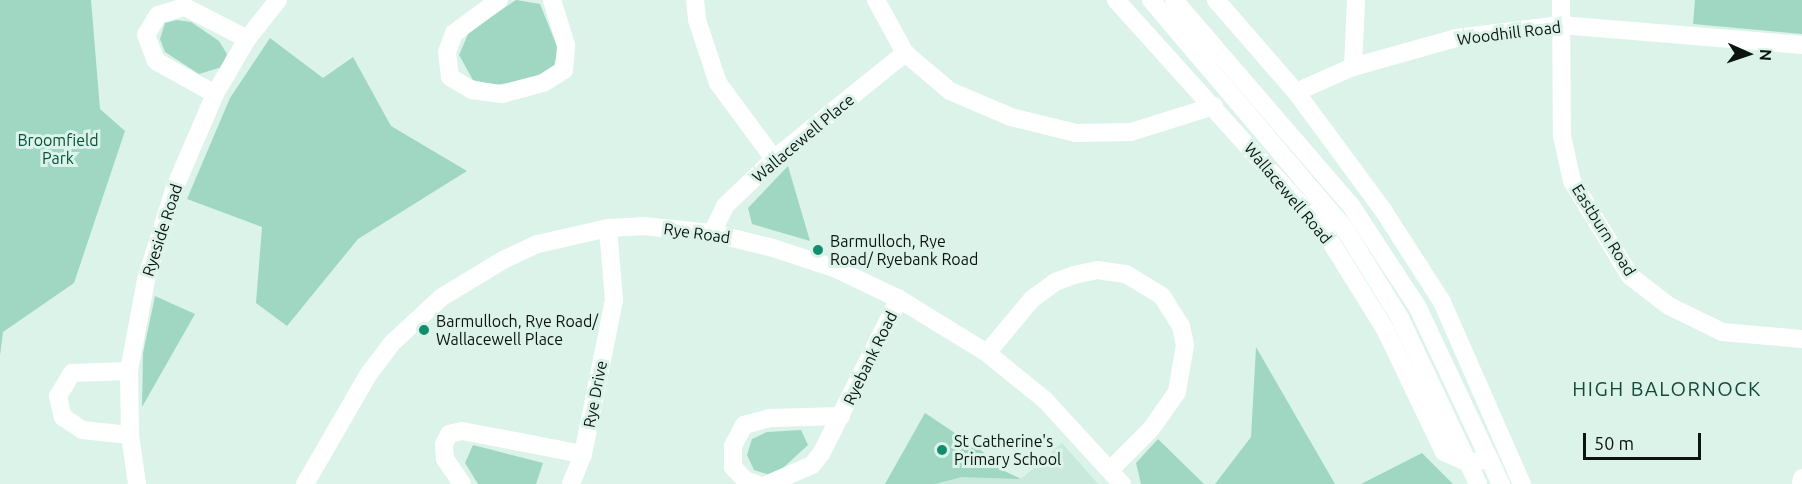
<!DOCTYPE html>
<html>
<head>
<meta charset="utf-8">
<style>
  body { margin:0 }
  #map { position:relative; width:1802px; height:484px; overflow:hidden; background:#dcf3ea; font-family:Ubuntu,sans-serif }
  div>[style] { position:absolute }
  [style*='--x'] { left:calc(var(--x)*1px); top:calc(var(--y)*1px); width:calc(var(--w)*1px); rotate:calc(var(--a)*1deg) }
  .built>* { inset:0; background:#c9e9dd }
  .green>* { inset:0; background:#a0d7c3 }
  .minor>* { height:18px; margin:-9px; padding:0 9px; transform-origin:9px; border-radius:9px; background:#fff }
  .dots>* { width:16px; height:16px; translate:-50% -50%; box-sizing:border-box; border:3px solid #dcf3ea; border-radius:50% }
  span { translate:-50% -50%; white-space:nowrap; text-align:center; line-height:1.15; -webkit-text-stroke:6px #dcf3ea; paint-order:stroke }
  .street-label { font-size:16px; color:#0c1411 }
  .park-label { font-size:16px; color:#044f3d }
  .poi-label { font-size:16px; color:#0c1411 }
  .left { translate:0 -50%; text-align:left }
  .quarter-label { font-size:20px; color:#154839; letter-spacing:1.5px }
  .north { position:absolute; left:1718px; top:24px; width:60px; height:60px; -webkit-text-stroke:4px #dcf3ea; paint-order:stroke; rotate:93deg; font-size:16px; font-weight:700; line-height:24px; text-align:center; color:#0c1411 }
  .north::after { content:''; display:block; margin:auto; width:21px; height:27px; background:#0c1411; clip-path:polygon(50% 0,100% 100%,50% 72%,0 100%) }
  .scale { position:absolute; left:1583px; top:433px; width:118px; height:27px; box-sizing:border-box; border:3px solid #0c1411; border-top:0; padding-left:8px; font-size:18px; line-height:21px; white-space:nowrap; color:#0c1411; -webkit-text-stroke:4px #dcf3ea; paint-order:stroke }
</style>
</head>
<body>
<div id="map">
  <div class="built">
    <div style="clip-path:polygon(925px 413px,989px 456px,1000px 469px,1021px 479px,1062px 443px,1098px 484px,885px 484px)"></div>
  </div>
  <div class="green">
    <div style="clip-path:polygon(0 0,91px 0,100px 109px,125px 131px,74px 283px,3px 332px,0 356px)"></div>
    <div style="clip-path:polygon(516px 0,540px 4px,558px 49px,554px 66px,541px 78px,495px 85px,473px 80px,459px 55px,469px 32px)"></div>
    <div style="clip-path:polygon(1695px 0,1802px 0,1802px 34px,1693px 24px)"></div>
    <div style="clip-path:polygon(177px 20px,191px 22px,219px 41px,227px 54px,222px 67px,199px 74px,165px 52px,160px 39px,165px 23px)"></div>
    <div style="clip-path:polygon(270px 38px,323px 78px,353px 57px,391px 126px,467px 171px,358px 239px,287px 326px,256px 303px,262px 227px,187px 199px,230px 98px)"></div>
    <div style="clip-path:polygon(788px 166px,810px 241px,752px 224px,748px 208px)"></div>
    <div style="clip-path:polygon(155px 296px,195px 314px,142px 407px,143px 353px)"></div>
    <div style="clip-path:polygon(1256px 347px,1335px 484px,1215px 484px,1251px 437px)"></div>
    <div style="clip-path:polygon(925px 413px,989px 456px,1000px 469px,1021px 479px,962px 477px,935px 484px,885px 484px)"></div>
    <div style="clip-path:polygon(801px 430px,808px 445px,784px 467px,770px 475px,754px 470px,747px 455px,752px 439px,767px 432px)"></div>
    <div style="clip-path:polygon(1158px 439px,1204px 484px,1141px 484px,1136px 463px)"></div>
    <div style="clip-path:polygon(473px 445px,543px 463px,536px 484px,478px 484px,465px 463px)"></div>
    <div style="clip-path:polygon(1422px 453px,1453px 484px,1361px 484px)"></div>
  </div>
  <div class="minor">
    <div style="--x:499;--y:0;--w:56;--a:143.7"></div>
    <div style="--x:454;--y:33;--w:20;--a:110"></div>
    <div style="--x:447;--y:52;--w:25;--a:83"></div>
    <div style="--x:450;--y:77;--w:26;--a:31"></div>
    <div style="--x:472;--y:90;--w:30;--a:8"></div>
    <div style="--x:502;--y:94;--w:42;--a:-15"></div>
    <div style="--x:543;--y:83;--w:25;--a:-32"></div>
    <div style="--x:564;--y:70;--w:25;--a:-85"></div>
    <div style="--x:566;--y:45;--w:47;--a:-107.3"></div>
    <div style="--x:695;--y:0;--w:20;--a:84"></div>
    <div style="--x:697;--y:20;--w:66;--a:71.6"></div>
    <div style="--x:718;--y:83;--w:94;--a:53.6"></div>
    <div style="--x:876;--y:0;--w:60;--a:61.3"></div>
    <div style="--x:905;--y:53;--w:59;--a:40.2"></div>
    <div style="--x:950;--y:91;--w:66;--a:23.1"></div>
    <div style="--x:1011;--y:117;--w:67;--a:13.8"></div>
    <div style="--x:1076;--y:133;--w:55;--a:-1"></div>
    <div style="--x:1131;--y:132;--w:87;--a:-17.4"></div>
    <div style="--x:1116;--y:0;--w:311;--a:48"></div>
    <div style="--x:1324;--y:231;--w:115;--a:58.1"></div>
    <div style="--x:1385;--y:329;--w:136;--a:64.4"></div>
    <div style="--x:1444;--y:452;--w:27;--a:24"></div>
    <div style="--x:1469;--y:463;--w:21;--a:-11"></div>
    <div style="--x:1151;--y:0;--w:297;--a:49.7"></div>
    <div style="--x:1343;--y:226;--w:108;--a:58.2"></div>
    <div style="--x:1400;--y:318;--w:183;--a:64.8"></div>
    <div style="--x:1174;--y:0;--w:273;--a:49.3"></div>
    <div style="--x:1352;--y:207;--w:121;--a:56.8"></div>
    <div style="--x:1418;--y:308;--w:195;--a:64.8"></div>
    <div style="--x:1216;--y:0;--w:122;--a:49"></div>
    <div style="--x:1296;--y:92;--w:147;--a:53.6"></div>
    <div style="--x:1383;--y:210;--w:109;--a:57.3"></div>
    <div style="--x:1442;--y:302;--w:199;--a:66.3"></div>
    <div style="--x:1561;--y:0;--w:136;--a:89.6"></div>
    <div style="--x:1562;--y:136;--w:46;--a:77.5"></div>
    <div style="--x:1572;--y:181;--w:111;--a:58.6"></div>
    <div style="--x:1630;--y:276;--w:49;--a:37.6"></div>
    <div style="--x:1669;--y:306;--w:59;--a:26.1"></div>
    <div style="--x:1722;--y:332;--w:80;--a:5"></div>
    <div style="--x:1353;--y:67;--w:67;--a:-87.4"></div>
    <div style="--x:1296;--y:92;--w:62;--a:-23.7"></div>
    <div style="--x:1353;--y:67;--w:107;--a:-15.7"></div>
    <div style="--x:1456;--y:38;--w:105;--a:-7.1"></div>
    <div style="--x:1560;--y:25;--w:243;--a:4.7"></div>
    <div style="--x:215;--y:94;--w:68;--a:-150.8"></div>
    <div style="--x:156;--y:61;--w:28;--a:-111"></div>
    <div style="--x:146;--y:35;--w:23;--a:-59"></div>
    <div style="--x:158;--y:15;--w:28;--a:-17"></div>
    <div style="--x:185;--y:7;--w:70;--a:27.3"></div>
    <div style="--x:712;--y:233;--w:30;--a:-64"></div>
    <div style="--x:725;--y:206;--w:68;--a:-43.8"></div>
    <div style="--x:774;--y:159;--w:169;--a:-39"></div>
    <div style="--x:987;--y:353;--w:70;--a:-50.2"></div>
    <div style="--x:1032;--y:299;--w:29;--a:-36"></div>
    <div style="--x:1055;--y:282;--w:20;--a:-20"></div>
    <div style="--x:1074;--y:275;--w:24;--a:-12"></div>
    <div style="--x:1097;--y:270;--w:29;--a:8"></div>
    <div style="--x:1126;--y:274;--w:42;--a:31.4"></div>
    <div style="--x:1162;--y:296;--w:36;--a:58"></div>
    <div style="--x:1181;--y:326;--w:19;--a:78"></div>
    <div style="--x:1185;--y:345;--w:48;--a:99.7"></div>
    <div style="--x:1177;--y:392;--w:45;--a:125.1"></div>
    <div style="--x:1151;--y:429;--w:57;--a:135"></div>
    <div style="--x:129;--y:371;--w:57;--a:178"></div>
    <div style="--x:72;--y:373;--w:27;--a:121"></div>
    <div style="--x:58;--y:396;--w:22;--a:77"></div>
    <div style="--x:63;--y:417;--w:23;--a:34"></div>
    <div style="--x:82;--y:430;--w:48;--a:5.9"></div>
    <div style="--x:137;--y:484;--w:49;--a:-98.1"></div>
    <div style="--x:130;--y:435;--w:64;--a:-90.9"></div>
    <div style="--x:129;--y:371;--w:93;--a:-79.4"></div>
    <div style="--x:146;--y:280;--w:97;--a:-72.7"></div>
    <div style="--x:175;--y:187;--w:101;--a:-66.7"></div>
    <div style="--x:215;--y:94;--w:64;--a:-59.8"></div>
    <div style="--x:247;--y:39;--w:50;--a:-51.5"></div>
    <div style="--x:305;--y:484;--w:126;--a:-60"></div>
    <div style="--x:368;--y:375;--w:39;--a:-53"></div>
    <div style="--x:391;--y:344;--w:69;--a:-42.7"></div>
    <div style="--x:442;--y:297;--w:71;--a:-31.2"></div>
    <div style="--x:503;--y:260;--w:38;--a:-25"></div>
    <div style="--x:538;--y:244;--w:72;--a:-12.9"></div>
    <div style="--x:608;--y:228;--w:35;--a:-3"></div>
    <div style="--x:643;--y:226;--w:69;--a:5.8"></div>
    <div style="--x:712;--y:233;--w:63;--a:13.8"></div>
    <div style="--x:773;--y:248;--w:64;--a:18.2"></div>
    <div style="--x:834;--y:268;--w:72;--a:25.5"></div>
    <div style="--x:899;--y:299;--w:103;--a:31.5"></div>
    <div style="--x:987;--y:353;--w:75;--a:39"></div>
    <div style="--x:1045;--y:400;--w:114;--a:47.5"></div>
    <div style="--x:462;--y:484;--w:30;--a:-124"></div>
    <div style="--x:445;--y:459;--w:15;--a:-94"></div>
    <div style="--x:444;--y:444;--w:11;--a:-63"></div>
    <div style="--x:449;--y:434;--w:13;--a:-13"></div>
    <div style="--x:462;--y:431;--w:123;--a:10.8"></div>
    <div style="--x:571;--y:484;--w:32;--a:-68"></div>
    <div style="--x:583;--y:454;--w:157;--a:-78.6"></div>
    <div style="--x:614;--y:300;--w:72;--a:-94.8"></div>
    <div style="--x:756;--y:484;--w:12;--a:-160"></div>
    <div style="--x:745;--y:480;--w:18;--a:-133"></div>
    <div style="--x:733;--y:467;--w:21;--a:-90"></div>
    <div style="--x:733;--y:446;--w:24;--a:-62"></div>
    <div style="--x:744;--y:425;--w:28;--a:-15"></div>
    <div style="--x:771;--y:418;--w:70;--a:-1.6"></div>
    <div style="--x:768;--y:484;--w:48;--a:-23.4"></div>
    <div style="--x:812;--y:465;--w:14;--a:-51"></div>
    <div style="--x:821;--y:454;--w:174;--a:-63.3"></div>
    <div style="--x:1801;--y:484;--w:6;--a:-81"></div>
  </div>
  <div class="dots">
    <div style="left:818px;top:250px;background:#148c6e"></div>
    <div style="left:424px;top:330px;background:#148c6e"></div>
    <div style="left:942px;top:450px;background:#148c6e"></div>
  </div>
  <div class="street-label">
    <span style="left:1509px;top:33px;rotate:-7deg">Woodhill Road</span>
    <span style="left:803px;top:138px;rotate:-40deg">Wallacewell Place</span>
    <span style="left:1288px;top:193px;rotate:50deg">Wallacewell Road</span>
    <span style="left:162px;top:230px;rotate:-72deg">Ryeside Road</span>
    <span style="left:1604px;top:230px;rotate:58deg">Eastburn Road</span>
    <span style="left:697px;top:233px;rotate:8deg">Rye Road</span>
    <span style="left:870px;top:358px;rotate:-64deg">Ryebank Road</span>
    <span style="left:595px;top:394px;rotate:-79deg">Rye Drive</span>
  </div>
  <div class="park-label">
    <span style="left:58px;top:149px">Broomfield<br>Park</span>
  </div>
  <div class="poi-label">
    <span class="left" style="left:830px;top:250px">Barmulloch, Rye<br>Road/ Ryebank Road</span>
    <span class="left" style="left:436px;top:330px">Barmulloch, Rye Road/<br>Wallacewell Place</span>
    <span class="left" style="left:954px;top:450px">St Catherine's<br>Primary School</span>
  </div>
  <div class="quarter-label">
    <span style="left:1667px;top:388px">HIGH BALORNOCK</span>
  </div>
  <div class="north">N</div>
  <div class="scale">50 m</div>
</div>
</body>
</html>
